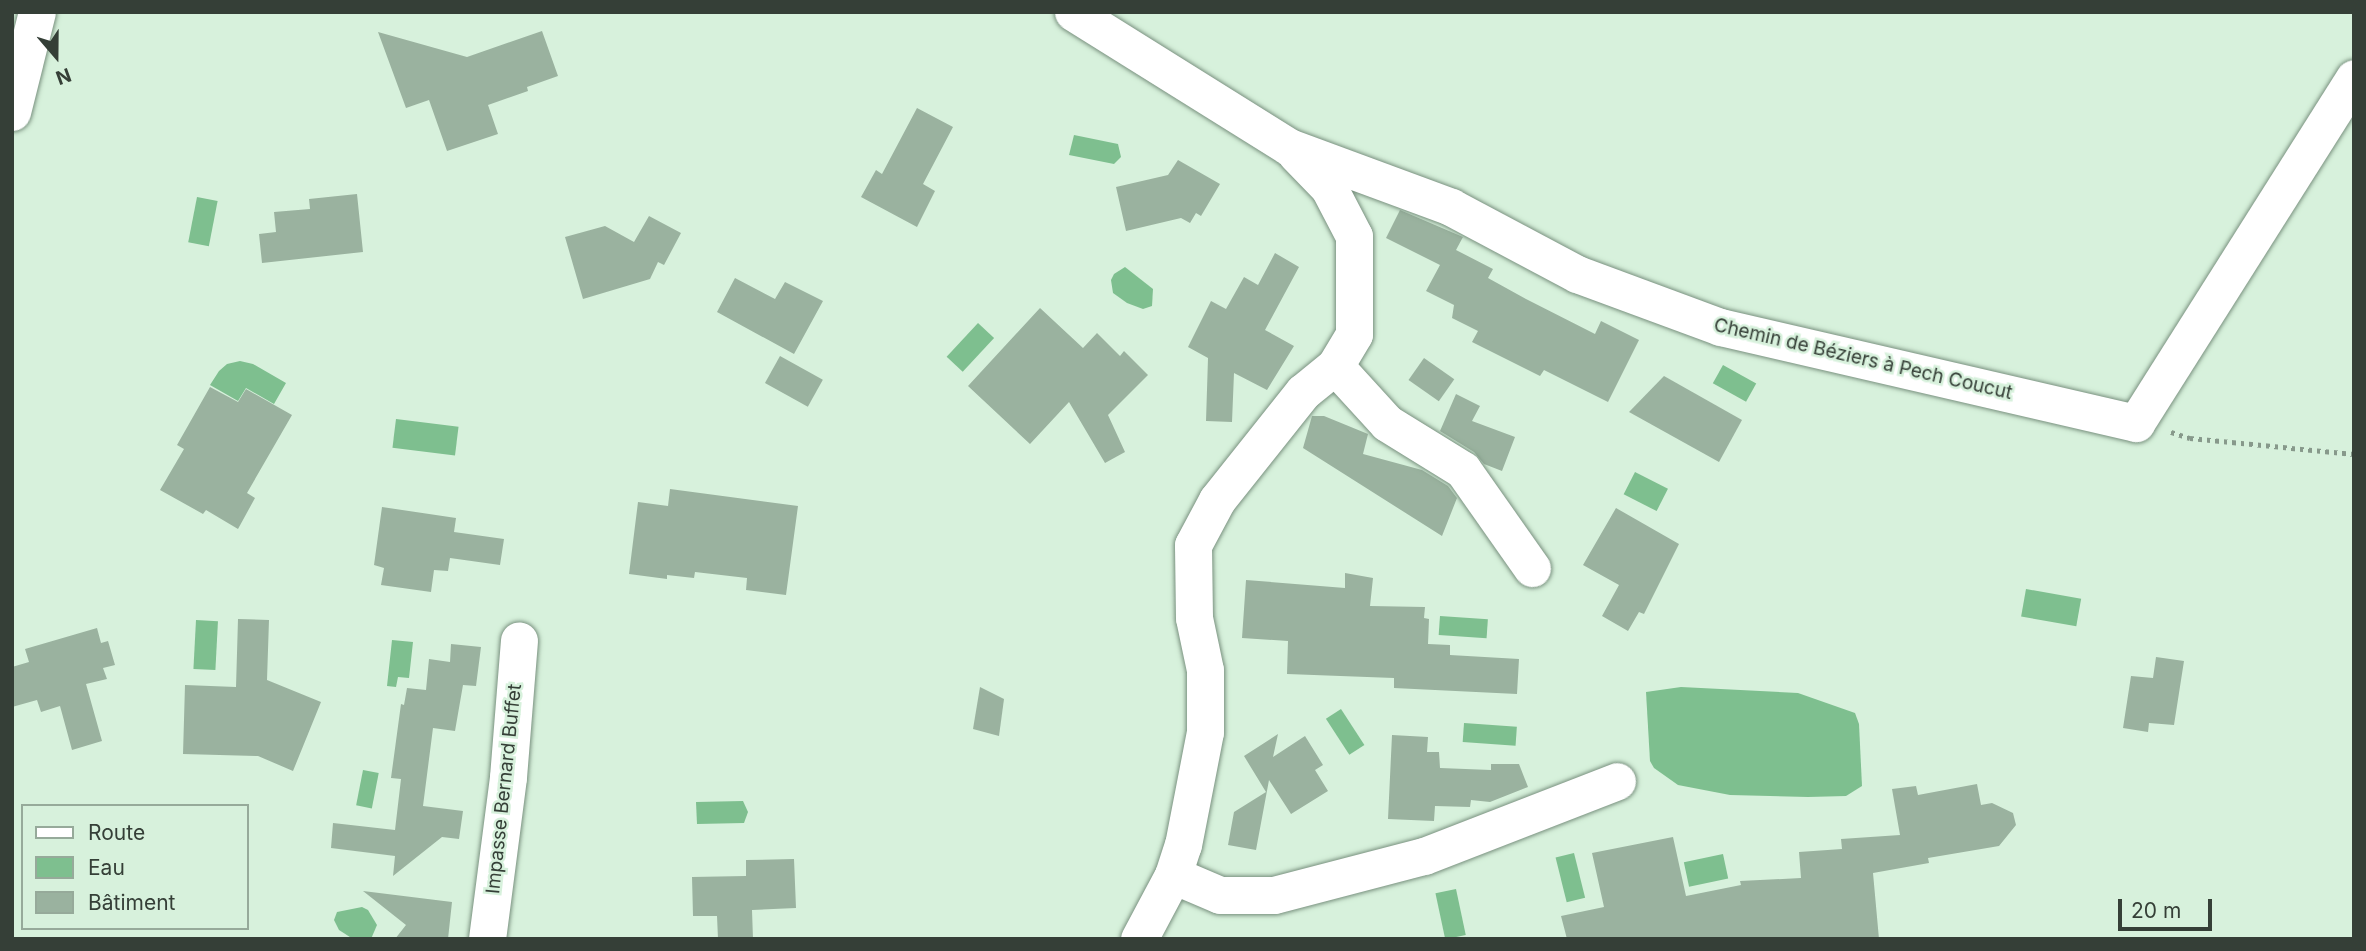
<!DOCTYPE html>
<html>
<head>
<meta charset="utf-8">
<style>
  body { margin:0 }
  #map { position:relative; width:2366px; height:951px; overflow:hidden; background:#d7f1dc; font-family:Inter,sans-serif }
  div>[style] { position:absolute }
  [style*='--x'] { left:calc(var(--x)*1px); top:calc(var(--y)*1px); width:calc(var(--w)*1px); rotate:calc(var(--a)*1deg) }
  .water>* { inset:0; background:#7ebf8f; transform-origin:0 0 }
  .building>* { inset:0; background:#9ab29f; transform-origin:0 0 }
  .path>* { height:4.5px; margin-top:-2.25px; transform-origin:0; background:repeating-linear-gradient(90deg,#87998b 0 3.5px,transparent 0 8.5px) }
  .roads { filter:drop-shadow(0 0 2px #79917f) drop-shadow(0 0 2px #79917f) }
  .minor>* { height:37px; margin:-18.5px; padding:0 18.5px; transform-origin:18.5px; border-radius:18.5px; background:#fff }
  span { translate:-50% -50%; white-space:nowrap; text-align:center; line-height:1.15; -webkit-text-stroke:5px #d7f1dc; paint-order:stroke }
  .street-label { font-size:19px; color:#353f37 }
  .frame { position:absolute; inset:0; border:14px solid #353f37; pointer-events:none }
  .legend { position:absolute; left:21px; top:804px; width:228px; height:126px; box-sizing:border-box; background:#d7f1dc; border:2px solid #96aa9a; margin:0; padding:9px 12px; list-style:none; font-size:21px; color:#353f37 }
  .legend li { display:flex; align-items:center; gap:14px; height:35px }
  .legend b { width:35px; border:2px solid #96aa9a }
  .north { position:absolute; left:21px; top:21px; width:70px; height:70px; -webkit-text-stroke:5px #d7f1dc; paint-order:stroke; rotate:160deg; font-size:19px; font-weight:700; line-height:28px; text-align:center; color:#353f37 }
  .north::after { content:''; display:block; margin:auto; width:24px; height:32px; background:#353f37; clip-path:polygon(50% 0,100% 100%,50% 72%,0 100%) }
  .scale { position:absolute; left:2118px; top:899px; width:94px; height:32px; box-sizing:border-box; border:4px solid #353f37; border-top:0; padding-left:9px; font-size:21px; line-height:24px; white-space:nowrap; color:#353f37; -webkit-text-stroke:5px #d7f1dc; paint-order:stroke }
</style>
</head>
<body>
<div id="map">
  <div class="water">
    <div style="clip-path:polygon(1074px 135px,1118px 144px,1121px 157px,1114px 164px,1069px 155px)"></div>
    <div style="left:197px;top:197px;width:21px;height:46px;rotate:11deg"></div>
    <div style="clip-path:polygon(1125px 267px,1153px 289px,1152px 306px,1143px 309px,1127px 303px,1113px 293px,1111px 280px,1114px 274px)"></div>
    <div style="left:978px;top:323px;width:22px;height:46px;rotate:43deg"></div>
    <div style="clip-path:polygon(240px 361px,253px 364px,286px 383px,274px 404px,246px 388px,238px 401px,210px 385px,219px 371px,227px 364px)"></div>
    <div style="left:1723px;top:365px;width:38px;height:21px;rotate:29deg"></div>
    <div style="left:396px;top:419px;width:63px;height:29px;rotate:7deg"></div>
    <div style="left:1635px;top:472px;width:37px;height:25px;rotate:27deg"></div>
    <div style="left:2026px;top:589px;width:56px;height:28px;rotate:10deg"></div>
    <div style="left:1440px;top:616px;width:48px;height:19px;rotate:4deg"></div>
    <div style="left:196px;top:620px;width:22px;height:49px;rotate:3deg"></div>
    <div style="clip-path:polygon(392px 640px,413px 642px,409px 678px,398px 677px,396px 687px,387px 686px)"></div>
    <div style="clip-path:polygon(1681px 687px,1798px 693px,1855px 713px,1859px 724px,1862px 786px,1846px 796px,1808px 797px,1730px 795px,1678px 785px,1654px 768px,1650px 761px,1646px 692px)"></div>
    <div style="left:1341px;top:709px;width:43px;height:18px;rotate:57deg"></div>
    <div style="left:1464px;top:723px;width:53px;height:19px;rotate:4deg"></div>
    <div style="left:363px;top:770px;width:16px;height:36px;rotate:11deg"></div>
    <div style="clip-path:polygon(743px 801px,748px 812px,744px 823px,697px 824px,696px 802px)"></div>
    <div style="left:1574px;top:853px;width:46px;height:19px;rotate:76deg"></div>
    <div style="left:1723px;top:854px;width:25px;height:40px;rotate:78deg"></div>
    <div style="left:1456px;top:889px;width:47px;height:21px;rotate:78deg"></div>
    <div style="clip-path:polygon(362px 907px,368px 910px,377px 925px,371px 939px,353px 939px,339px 930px,334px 920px,337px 912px)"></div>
  </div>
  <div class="building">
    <div style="clip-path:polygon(542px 31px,558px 76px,527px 87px,528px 91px,488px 105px,498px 134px,447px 151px,429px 100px,406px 108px,378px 32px,467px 57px)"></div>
    <div style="clip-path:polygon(917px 108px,953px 127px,923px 184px,935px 191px,917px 227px,861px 197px,876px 170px,882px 174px)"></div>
    <div style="clip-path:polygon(1178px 160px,1220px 184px,1201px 216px,1196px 213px,1190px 223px,1181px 218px,1126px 231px,1116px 187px,1168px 175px)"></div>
    <div style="clip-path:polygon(357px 194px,363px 252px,262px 263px,259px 234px,276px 232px,274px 212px,310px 209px,309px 199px)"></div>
    <div style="clip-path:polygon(1400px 210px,1463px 237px,1456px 250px,1493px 269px,1488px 278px,1526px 299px,1595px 334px,1601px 321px,1639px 340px,1608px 402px,1544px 370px,1540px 376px,1472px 342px,1478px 331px,1452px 318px,1454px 305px,1426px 291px,1440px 265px,1386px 238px)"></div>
    <div style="clip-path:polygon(649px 216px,681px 233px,664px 265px,658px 262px,650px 279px,583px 299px,565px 237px,605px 226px,634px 242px)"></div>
    <div style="clip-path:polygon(1275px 253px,1299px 267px,1265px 330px,1294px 346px,1267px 390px,1234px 373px,1232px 422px,1206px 421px,1208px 358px,1188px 347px,1211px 301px,1226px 309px,1244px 277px,1258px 285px)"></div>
    <div style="clip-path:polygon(735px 278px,775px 299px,785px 282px,823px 301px,794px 354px,717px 312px)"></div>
    <div style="clip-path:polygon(1040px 308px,1083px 348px,1097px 333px,1120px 356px,1124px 351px,1148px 375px,1108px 415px,1125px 452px,1105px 463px,1069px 402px,1030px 444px,968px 386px)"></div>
    <div style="left:780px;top:356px;width:49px;height:31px;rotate:29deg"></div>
    <div style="left:1424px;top:358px;width:37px;height:27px;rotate:35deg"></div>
    <div style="clip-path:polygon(1664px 376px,1742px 420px,1719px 462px,1629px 412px)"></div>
    <div style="clip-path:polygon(210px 387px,238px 402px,246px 389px,292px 415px,247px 493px,255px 498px,238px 529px,206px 510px,203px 514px,160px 490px,184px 449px,177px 445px)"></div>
    <div style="clip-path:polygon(1456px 394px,1480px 406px,1472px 421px,1515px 437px,1502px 471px,1484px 464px,1474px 452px,1440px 431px)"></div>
    <div style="clip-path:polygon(1312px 416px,1324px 416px,1368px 434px,1363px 454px,1422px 470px,1448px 486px,1457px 498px,1442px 536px,1303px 448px)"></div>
    <div style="clip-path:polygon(670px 489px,798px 506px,786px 595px,746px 590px,747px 578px,695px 572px,694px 578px,667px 575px,667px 579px,629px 574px,638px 502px,668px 506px)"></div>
    <div style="clip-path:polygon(382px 507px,456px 518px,454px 532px,504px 539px,500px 565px,450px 558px,448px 571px,434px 570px,431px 592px,381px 585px,384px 568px,374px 565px)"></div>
    <div style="clip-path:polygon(1616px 508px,1679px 544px,1644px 614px,1639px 612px,1628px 631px,1602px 616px,1619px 585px,1583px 565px)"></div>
    <div style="clip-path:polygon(1345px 573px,1373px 578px,1370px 606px,1425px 607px,1424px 618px,1429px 619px,1428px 644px,1450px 645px,1450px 655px,1519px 659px,1517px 694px,1394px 688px,1394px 678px,1287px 674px,1288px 641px,1242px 638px,1246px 580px,1345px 588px)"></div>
    <div style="clip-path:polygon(238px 619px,269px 620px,267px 680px,321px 702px,293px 771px,258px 756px,183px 754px,185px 685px,236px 687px)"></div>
    <div style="clip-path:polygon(97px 628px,101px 643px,108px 641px,115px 665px,103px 668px,107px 679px,86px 684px,102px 741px,72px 750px,60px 706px,41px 712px,37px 700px,12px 707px,12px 667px,29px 662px,25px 649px)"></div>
    <div style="clip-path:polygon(451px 644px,481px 647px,476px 686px,463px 685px,455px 731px,433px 728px,423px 806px,463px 811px,459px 839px,442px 837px,393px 876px,395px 856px,331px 848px,333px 823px,395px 830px,401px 779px,391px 778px,401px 704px,404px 705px,407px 688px,426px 690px,429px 659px,450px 662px)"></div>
    <div style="clip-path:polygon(2156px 657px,2184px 661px,2174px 725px,2149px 723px,2148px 732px,2123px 728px,2131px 676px,2153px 678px)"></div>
    <div style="clip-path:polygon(980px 687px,1004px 699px,999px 736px,973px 729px)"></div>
    <div style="clip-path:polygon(1278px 734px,1273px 757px,1305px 736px,1323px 765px,1315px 770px,1328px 791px,1291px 814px,1269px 780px,1256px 850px,1228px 845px,1234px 812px,1266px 792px,1244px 756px)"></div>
    <div style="clip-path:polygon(1392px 735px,1428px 737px,1427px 752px,1439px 752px,1440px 768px,1491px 770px,1491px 764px,1519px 764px,1528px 787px,1490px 802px,1471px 800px,1470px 807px,1435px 806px,1434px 821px,1388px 819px)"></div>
    <div style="clip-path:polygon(1977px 784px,1981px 805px,1992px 803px,2013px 813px,2016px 825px,1999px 846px,1928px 858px,1929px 863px,1873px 873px,1879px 939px,1567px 939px,1561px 916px,1604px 907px,1592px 853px,1673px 837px,1686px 896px,1741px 885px,1740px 881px,1801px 878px,1799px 852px,1842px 849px,1841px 839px,1900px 835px,1892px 789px,1916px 786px,1918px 795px)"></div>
    <div style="clip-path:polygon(794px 859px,796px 908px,752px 910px,753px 939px,718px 939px,717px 916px,693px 916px,692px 877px,746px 876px,746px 860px)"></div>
    <div style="clip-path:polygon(363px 891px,452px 902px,448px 939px,395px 939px,406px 925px)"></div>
  </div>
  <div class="path">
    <div style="--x:2171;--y:432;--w:20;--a:18"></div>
    <div style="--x:2190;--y:438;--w:165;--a:5.6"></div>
  </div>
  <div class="roads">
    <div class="minor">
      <div style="--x:1073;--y:12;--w:255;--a:32"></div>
      <div style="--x:1289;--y:147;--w:173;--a:20.3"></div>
      <div style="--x:1451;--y:207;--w:143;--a:28"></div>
      <div style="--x:1577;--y:274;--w:153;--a:20.3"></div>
      <div style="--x:1720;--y:327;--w:427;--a:13"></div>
      <div style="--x:2136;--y:423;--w:408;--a:-57.7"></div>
      <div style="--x:12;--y:112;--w:103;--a:-76"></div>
      <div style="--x:1335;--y:366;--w:77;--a:47.6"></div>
      <div style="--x:1387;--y:423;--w:89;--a:31.7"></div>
      <div style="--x:1463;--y:470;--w:120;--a:54.9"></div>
      <div style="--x:1173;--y:875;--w:51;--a:23.1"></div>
      <div style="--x:1220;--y:895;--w:54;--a:0"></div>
      <div style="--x:1274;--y:895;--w:155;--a:-14.6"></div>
      <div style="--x:1424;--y:856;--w:207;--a:-21.2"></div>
      <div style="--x:487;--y:939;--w:163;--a:-82.6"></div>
      <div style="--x:508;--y:777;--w:137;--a:-85.4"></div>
      <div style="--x:1139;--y:939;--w:72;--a:-62"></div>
      <div style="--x:1173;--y:875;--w:32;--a:-72"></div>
      <div style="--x:1183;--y:845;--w:115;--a:-79"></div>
      <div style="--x:1205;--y:732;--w:62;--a:-90"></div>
      <div style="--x:1205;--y:670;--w:53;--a:-101.9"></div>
      <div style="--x:1194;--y:618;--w:73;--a:-90.8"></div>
      <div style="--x:1193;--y:545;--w:51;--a:-61.9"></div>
      <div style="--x:1217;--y:500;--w:138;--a:-51.5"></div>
      <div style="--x:1303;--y:392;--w:41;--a:-39.1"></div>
      <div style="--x:1335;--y:366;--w:37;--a:-59"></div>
      <div style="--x:1354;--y:334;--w:98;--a:-90"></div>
      <div style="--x:1354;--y:236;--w:54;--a:-117.5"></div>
      <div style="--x:1329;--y:188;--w:47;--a:-134.1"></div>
    </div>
  </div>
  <div class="street-label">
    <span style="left:1863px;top:359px;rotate:13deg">Chemin de Béziers à Pech Coucut</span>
    <span style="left:504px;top:789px;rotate:-84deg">Impasse Bernard Buffet</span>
  </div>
  <div class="frame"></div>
  <ul class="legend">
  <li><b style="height:9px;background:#fff"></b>Route</li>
  <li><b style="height:19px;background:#7ebf8f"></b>Eau</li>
  <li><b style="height:19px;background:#9ab29f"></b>Bâtiment</li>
  </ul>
  <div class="north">N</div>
  <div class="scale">20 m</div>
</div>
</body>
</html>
